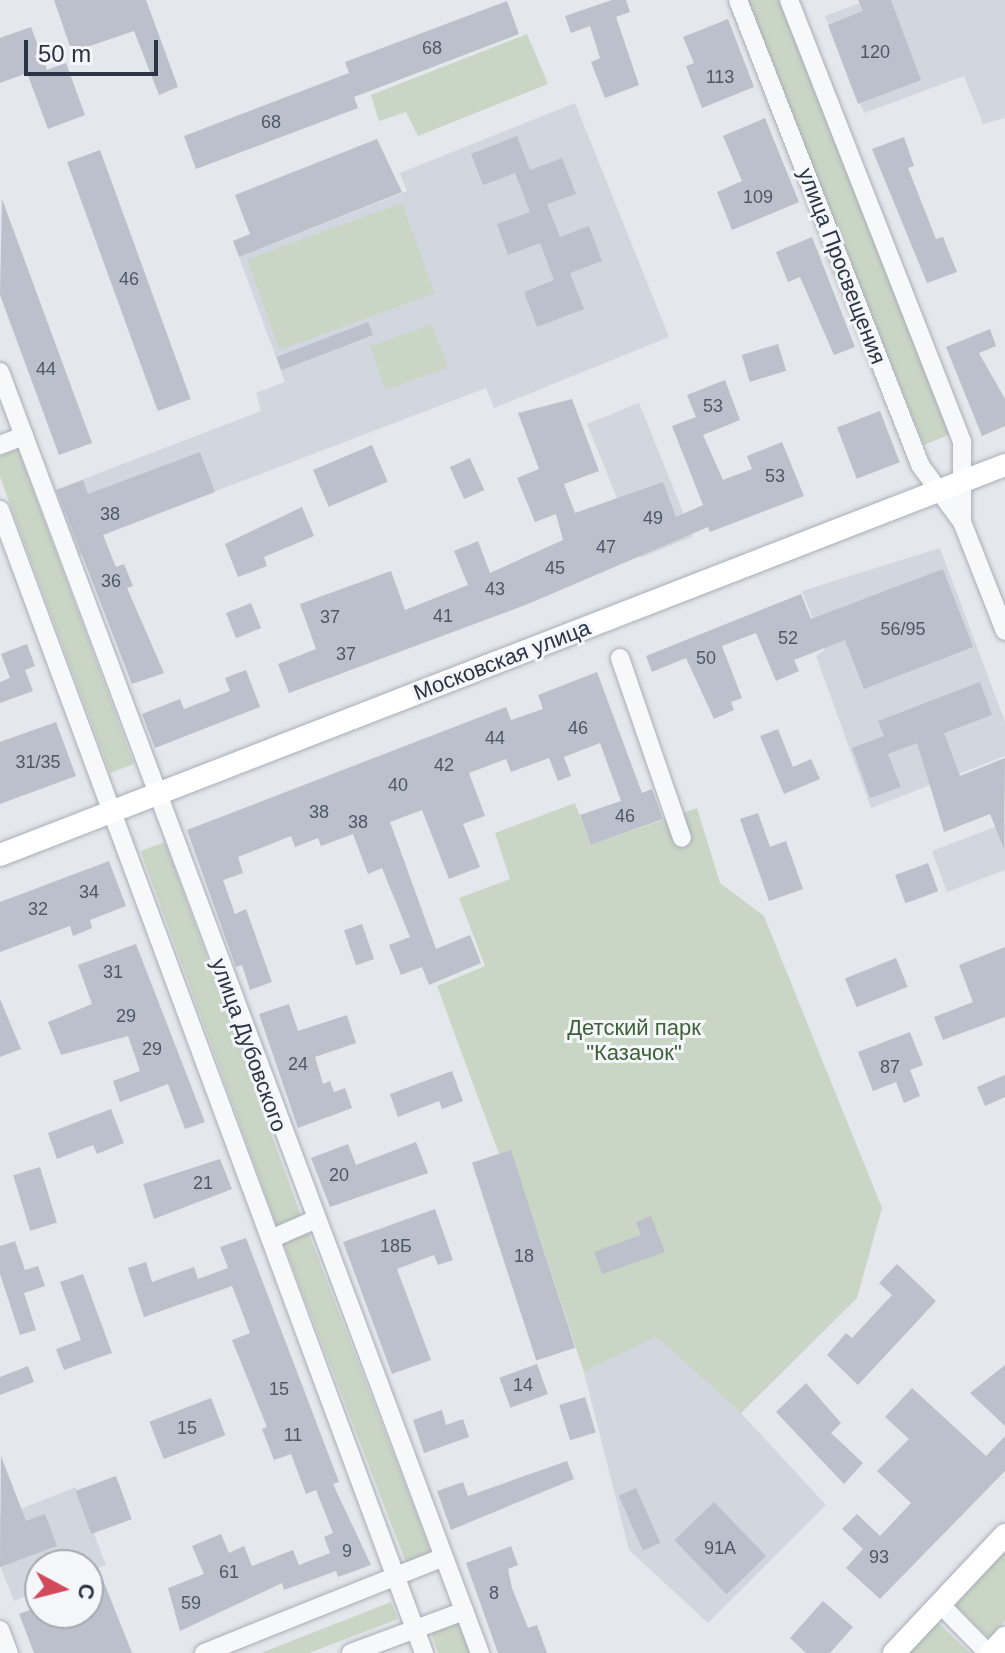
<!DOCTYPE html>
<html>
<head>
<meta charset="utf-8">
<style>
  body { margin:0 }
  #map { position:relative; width:1005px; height:1653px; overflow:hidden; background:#e4e7ec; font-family:Arial,sans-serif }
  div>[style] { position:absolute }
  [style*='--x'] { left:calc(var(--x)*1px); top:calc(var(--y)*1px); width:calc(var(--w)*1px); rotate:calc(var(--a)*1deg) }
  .built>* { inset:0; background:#d2d6de; transform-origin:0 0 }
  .green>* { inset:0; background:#c9d6c5; transform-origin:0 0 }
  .building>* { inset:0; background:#bbc0ca; transform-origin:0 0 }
  .roads { filter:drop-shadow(0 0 2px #a9aeb7) drop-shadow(0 0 2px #a9aeb7) }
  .minor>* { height:18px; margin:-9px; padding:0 9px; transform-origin:9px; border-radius:9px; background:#f7f8fa }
  .major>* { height:22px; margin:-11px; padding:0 11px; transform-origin:11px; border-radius:11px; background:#fff }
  span { translate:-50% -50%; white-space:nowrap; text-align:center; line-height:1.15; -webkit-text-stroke:6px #f4f6f9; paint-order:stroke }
  .number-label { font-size:18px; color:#4f5766 }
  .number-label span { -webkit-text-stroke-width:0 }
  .street-label { font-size:22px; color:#2b3445 }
  .park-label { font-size:22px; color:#3f6138 }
  .north { position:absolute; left:24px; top:1549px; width:80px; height:80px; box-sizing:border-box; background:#f4f6f9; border:2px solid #a4a8b1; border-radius:50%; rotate:97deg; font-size:22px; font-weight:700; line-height:32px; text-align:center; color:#2b3445 }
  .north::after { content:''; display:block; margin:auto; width:28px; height:36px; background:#d1495b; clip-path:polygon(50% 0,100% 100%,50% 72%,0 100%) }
  .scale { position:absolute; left:24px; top:40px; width:134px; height:36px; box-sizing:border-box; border:4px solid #2b3445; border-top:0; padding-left:10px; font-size:24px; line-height:28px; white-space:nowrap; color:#2b3445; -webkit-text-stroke:6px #f4f6f9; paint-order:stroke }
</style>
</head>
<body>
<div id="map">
  <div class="built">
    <div style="clip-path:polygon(868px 0,1005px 0,1005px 118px,983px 124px,964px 76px,864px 113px,825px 16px)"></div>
    <div style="clip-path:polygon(575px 103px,669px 337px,494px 408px,486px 388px,103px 534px,107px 546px,80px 556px,55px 490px,261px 411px,256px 393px,285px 382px,239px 257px,407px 191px,400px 173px)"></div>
    <div style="left:639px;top:403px;width:144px;height:56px;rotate:68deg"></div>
    <div style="clip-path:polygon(940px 548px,1005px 722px,1005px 756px,871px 808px,816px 656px,825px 650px,802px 591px)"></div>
    <div style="clip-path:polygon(1005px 823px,1005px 870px,947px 892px,932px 851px)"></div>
    <div style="clip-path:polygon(656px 1335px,741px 1413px,826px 1505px,708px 1623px,629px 1550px,584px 1372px)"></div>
    <div style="clip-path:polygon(76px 1487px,106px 1565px,88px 1572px,88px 1565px,40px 1565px,40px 1590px,14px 1601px,0 1565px,0 1517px)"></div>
  </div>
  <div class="green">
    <div style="clip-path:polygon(745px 0,785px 0,953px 433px,924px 445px)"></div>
    <div style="clip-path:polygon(527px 34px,548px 84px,418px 136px,406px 112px,379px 121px,371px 95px)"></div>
    <div style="left:402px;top:203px;width:96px;height:165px;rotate:70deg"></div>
    <div style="left:432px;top:324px;width:46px;height:66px;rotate:70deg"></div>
    <div style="clip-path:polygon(18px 449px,134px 764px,110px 773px,0 477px,0 456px)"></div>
    <div style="clip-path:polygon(575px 803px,591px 845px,697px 808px,720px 883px,764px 916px,882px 1208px,857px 1298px,741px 1413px,656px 1336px,584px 1372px,511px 1151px,499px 1154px,437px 986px,485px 966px,459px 898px,510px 879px,495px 833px)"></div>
    <div style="left:165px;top:842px;width:402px;height:26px;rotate:70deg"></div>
    <div style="left:307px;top:1229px;width:349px;height:27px;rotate:69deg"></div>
    <div style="clip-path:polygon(1005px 1544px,1005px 1621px,989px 1638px,951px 1601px)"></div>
    <div style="clip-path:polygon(391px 1602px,398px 1619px,309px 1653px,261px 1653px)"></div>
    <div style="clip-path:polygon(935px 1620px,970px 1653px,903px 1653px)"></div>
    <div style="clip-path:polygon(460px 1621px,471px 1653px,438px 1653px,431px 1632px)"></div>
  </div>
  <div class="building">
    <div style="clip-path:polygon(54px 0,146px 0,178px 87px,159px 95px,134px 31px,72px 52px)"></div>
    <div style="clip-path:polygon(612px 0,626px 0,630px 12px,616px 17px,639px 85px,605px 98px,591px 62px,600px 58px,590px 26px,571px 33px,565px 16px)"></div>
    <div style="clip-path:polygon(858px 0,891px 0,921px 80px,858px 104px,828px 25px,863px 11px)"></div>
    <div style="clip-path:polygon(507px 1px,519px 34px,354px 97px,358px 108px,196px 169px,184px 136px,349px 73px,345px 62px)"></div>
    <div style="clip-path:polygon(728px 19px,754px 87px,702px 108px,686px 66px,694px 63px,683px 37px)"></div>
    <div style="clip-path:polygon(31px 27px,47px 70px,66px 63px,85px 115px,48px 129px,27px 73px,0 83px,0 38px)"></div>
    <div style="clip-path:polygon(765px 118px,799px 202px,732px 230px,717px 192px,742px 181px,723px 136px)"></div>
    <div style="clip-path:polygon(517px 136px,530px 170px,562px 158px,576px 194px,547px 204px,560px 237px,589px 226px,602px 261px,570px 273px,584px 309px,537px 327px,524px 292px,554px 280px,540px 243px,508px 255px,497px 224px,530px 212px,515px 173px,483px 185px,471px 154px)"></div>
    <div style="clip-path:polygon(904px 137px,914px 166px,908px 168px,936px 239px,943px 237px,957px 272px,927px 283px,872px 149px)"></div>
    <div style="clip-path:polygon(377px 139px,402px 192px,239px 257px,233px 241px,250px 234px,235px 195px)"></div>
    <div style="left:100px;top:150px;width:265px;height:35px;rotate:70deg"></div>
    <div style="clip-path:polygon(2px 199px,92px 443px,59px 455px,0 295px)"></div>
    <div style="clip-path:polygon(812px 237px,855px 347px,834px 355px,800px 277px,788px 282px,776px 252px)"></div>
    <div style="left:368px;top:322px;width:14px;height:98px;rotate:69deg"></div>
    <div style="clip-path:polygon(990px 329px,996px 346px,979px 353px,1005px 399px,1005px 426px,982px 436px,946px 347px)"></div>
    <div style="left:778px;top:344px;width:28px;height:38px;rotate:73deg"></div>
    <div style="clip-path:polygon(725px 380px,740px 420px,703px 435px,723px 480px,752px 469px,747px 456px,782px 442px,804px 496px,710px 532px,708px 527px,528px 604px,289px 693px,278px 664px,316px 649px,300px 604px,391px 571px,405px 610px,468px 585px,454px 551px,478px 541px,490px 573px,563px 540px,556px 514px,535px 522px,517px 478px,539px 469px,518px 413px,572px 399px,599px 471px,564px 484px,575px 513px,663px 482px,676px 517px,703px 505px,672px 426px,696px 417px,687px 395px)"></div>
    <div style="left:880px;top:411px;width:55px;height:46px;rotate:69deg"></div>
    <div style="left:372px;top:445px;width:40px;height:64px;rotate:67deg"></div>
    <div style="clip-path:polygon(200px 452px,215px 492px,103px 535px,116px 567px,124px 564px,133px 586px,127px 588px,164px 673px,132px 684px,57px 490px,83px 480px,88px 494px)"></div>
    <div style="left:470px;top:458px;width:35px;height:22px;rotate:66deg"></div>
    <div style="clip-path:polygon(302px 507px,314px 536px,264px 557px,267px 566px,238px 577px,225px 544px)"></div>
    <div style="clip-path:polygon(943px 569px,973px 647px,864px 689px,845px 640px,794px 660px,799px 671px,776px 681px,756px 633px,722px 646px,742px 698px,731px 702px,734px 710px,714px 719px,686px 658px,652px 672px,646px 656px,801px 594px,811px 619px)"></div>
    <div style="left:251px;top:603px;width:27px;height:27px;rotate:68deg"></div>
    <div style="clip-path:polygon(27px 644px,35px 666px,25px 670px,33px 691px,0 703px,0 682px,10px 678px,1px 654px)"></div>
    <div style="clip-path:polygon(246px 670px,260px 707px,155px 748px,142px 714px,180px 699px,184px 709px,230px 691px,225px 678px)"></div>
    <div style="clip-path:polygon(597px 672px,642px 793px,652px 789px,663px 819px,591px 845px,580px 815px,621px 801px,600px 743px,564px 757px,571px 776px,558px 781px,549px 758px,511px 772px,506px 759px,469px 773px,485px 816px,463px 824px,480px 867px,449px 879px,422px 810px,390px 822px,436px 949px,470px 935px,481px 963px,429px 985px,422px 967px,401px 975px,389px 945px,410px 937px,382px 868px,368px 874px,353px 834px,321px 846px,318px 838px,295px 847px,291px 836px,238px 857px,243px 873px,223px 880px,235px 914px,246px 909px,272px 982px,250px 990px,242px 965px,236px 967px,187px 830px,506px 707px,511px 720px,543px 709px,538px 695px)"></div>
    <div style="clip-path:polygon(980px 682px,992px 715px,944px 733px,960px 776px,1005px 758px,1004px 849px,990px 814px,944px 832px,917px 743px,888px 754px,901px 787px,870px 798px,852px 748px,884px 736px,878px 721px)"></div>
    <div style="clip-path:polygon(56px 722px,76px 776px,0 804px,0 742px)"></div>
    <div style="clip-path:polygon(778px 729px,793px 767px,811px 759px,820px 779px,784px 794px,760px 736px)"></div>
    <div style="clip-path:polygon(758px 813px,770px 847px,786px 841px,803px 889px,769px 901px,740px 819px)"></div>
    <div style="clip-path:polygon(109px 861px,126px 906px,90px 920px,92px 928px,73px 936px,70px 926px,0 952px,0 902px)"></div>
    <div style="left:928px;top:863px;width:30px;height:35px;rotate:70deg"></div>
    <div style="left:362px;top:924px;width:37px;height:19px;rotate:71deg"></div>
    <div style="clip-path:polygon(136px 944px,205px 1122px,185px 1129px,168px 1084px,120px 1102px,113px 1081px,140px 1071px,128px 1036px,61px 1055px,48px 1022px,92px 1004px,78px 965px)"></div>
    <div style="clip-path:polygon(1005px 947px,1005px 1017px,943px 1040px,934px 1017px,973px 1002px,959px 965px)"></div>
    <div style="left:896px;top:958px;width:31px;height:55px;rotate:68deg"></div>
    <div style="clip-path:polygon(0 999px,21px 1049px,0 1057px)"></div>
    <div style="clip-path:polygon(289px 1004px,298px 1031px,347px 1015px,356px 1043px,315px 1057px,323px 1084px,330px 1081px,334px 1092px,345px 1088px,352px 1108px,298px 1128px,259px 1014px)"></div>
    <div style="clip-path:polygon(910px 1032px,923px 1065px,910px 1070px,920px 1096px,904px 1103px,896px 1082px,873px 1091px,858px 1052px)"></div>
    <div style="clip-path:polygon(452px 1071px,463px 1101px,442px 1109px,439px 1101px,398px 1117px,390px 1094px)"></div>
    <div style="clip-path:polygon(1005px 1075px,1005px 1097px,985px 1106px,977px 1087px)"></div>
    <div style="clip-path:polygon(111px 1109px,124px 1143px,97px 1154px,93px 1145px,57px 1159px,48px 1133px)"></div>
    <div style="clip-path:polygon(416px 1142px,428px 1173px,330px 1207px,311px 1158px,348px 1144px,356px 1165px)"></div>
    <div style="left:511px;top:1150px;width:208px;height:41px;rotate:72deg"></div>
    <div style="clip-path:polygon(220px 1159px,232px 1189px,154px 1219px,143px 1184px)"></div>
    <div style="left:40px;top:1167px;width:58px;height:28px;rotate:73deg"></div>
    <div style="clip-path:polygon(435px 1209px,453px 1260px,438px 1265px,434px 1255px,397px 1269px,431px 1360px,392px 1374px,343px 1242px)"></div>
    <div style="clip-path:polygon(651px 1216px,665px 1252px,602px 1274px,594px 1252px,641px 1235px,636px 1222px)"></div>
    <div style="clip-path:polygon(246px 1238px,339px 1482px,333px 1484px,371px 1565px,338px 1577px,336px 1571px,284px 1590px,282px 1583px,180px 1631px,168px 1588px,204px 1574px,192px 1546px,221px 1534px,229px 1553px,244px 1546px,252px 1566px,293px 1550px,299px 1565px,330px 1553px,324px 1537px,333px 1533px,316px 1490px,306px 1494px,291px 1454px,274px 1460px,262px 1429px,267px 1427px,232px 1340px,250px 1333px,232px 1286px,144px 1317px,128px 1268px,146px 1262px,152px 1282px,194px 1267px,198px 1279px,228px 1268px,220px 1247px)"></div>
    <div style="clip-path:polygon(15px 1241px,25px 1270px,38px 1266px,45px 1286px,24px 1293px,36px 1330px,20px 1335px,0 1274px,0 1246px)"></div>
    <div style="clip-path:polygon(897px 1264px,936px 1301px,858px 1385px,827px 1355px,846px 1333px,852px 1338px,892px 1295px,879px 1283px)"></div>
    <div style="clip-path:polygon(83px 1274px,112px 1353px,64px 1370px,56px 1349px,81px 1340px,60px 1282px)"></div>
    <div style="left:537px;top:1364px;width:32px;height:40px;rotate:70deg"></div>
    <div style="clip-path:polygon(1005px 1365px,1005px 1426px,970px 1393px)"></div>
    <div style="clip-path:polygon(28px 1366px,34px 1382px,0 1395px,0 1377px)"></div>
    <div style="clip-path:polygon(806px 1383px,841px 1423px,831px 1433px,863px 1463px,844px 1484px,776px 1412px)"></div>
    <div style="clip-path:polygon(912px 1388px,986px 1456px,1005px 1436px,1005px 1471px,880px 1599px,846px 1568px,863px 1549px,842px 1529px,857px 1514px,880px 1536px,911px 1503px,877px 1471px,909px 1439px,885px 1417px)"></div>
    <div style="left:585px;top:1397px;width:37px;height:27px;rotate:73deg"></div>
    <div style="left:211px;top:1398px;width:40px;height:66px;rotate:69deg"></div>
    <div style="clip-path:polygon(442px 1410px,446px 1425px,463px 1419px,469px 1437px,424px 1453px,413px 1420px)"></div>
    <div style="clip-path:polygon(1px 1456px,26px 1521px,45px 1514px,57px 1546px,0 1567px)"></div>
    <div style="clip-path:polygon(567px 1461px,574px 1479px,451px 1530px,437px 1491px,463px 1482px,468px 1496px)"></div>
    <div style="left:116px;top:1476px;width:46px;height:43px;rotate:70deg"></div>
    <div style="left:636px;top:1488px;width:60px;height:19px;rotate:66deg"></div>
    <div style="left:714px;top:1502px;width:75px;height:55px;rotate:46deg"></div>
    <div style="clip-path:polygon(511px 1546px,518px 1565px,508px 1569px,512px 1588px,528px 1628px,537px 1625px,547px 1653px,498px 1653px,466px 1563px)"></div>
    <div style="clip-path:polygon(103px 1580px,132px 1653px,34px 1653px,19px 1614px,40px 1606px,40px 1613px,88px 1613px,88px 1586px)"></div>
    <div style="clip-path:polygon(823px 1601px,853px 1627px,830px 1653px,806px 1653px,790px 1638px)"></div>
  </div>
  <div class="roads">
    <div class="minor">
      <div style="--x:738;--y:0;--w:499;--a:68.6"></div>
      <div style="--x:920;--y:465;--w:71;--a:53.6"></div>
      <div style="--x:962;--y:522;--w:117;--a:68.5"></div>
      <div style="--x:789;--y:0;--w:475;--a:68.6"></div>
      <div style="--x:962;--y:442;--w:78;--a:90"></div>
      <div style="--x:0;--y:372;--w:1368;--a:69.46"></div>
      <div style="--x:0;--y:445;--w:26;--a:-21"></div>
      <div style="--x:0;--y:510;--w:1219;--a:69.65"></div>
      <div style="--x:620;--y:658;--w:190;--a:71"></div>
      <div style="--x:273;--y:1238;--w:45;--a:-23.7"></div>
      <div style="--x:940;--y:1604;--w:69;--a:45.6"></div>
      <div style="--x:0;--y:1630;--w:25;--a:69"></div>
      <div style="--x:204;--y:1653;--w:258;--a:-21.8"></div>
      <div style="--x:351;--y:1653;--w:121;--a:-20.4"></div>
    </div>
    <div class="major">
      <div style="--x:0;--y:855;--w:1078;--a:-21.21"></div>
      <div style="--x:894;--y:1653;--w:162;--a:-46.8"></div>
      <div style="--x:991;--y:1653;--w:21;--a:-47"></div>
    </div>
  </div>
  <div class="number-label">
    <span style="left:432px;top:48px">68</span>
    <span style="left:875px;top:52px">120</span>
    <span style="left:720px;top:77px">113</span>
    <span style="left:271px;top:122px">68</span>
    <span style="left:758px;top:197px">109</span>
    <span style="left:129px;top:279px">46</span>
    <span style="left:46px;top:369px">44</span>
    <span style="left:713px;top:406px">53</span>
    <span style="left:775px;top:476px">53</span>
    <span style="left:110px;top:514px">38</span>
    <span style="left:653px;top:518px">49</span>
    <span style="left:606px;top:547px">47</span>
    <span style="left:555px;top:568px">45</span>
    <span style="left:111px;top:581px">36</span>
    <span style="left:495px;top:589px">43</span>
    <span style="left:443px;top:616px">41</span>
    <span style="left:330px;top:617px">37</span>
    <span style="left:903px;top:629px">56/95</span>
    <span style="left:788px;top:638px">52</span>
    <span style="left:346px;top:654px">37</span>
    <span style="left:706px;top:658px">50</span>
    <span style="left:578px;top:728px">46</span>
    <span style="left:495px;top:738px">44</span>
    <span style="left:38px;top:762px">31/35</span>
    <span style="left:444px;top:765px">42</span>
    <span style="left:398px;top:785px">40</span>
    <span style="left:319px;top:812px">38</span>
    <span style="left:625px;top:816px">46</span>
    <span style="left:358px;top:822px">38</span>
    <span style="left:89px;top:892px">34</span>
    <span style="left:38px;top:909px">32</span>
    <span style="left:113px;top:972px">31</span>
    <span style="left:126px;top:1016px">29</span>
    <span style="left:152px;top:1049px">29</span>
    <span style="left:298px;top:1064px">24</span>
    <span style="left:890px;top:1067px">87</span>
    <span style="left:339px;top:1175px">20</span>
    <span style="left:203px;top:1183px">21</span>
    <span style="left:396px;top:1246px">18Б</span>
    <span style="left:524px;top:1256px">18</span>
    <span style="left:523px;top:1385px">14</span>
    <span style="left:279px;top:1389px">15</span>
    <span style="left:187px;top:1428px">15</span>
    <span style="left:293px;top:1435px">11</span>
    <span style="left:720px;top:1548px">91А</span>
    <span style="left:347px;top:1551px">9</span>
    <span style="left:879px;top:1557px">93</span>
    <span style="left:229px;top:1572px">61</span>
    <span style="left:494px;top:1593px">8</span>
    <span style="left:191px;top:1603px">59</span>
  </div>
  <div class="street-label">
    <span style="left:842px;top:266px;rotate:69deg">улица Просвещения</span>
    <span style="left:502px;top:660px;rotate:-21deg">Московская улица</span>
    <span style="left:249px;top:1045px;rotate:70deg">улица Дубовского</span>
  </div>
  <div class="park-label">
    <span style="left:634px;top:1040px">Детский парк<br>"Казачок"</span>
  </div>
  <div class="north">С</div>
  <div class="scale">50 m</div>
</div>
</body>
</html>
